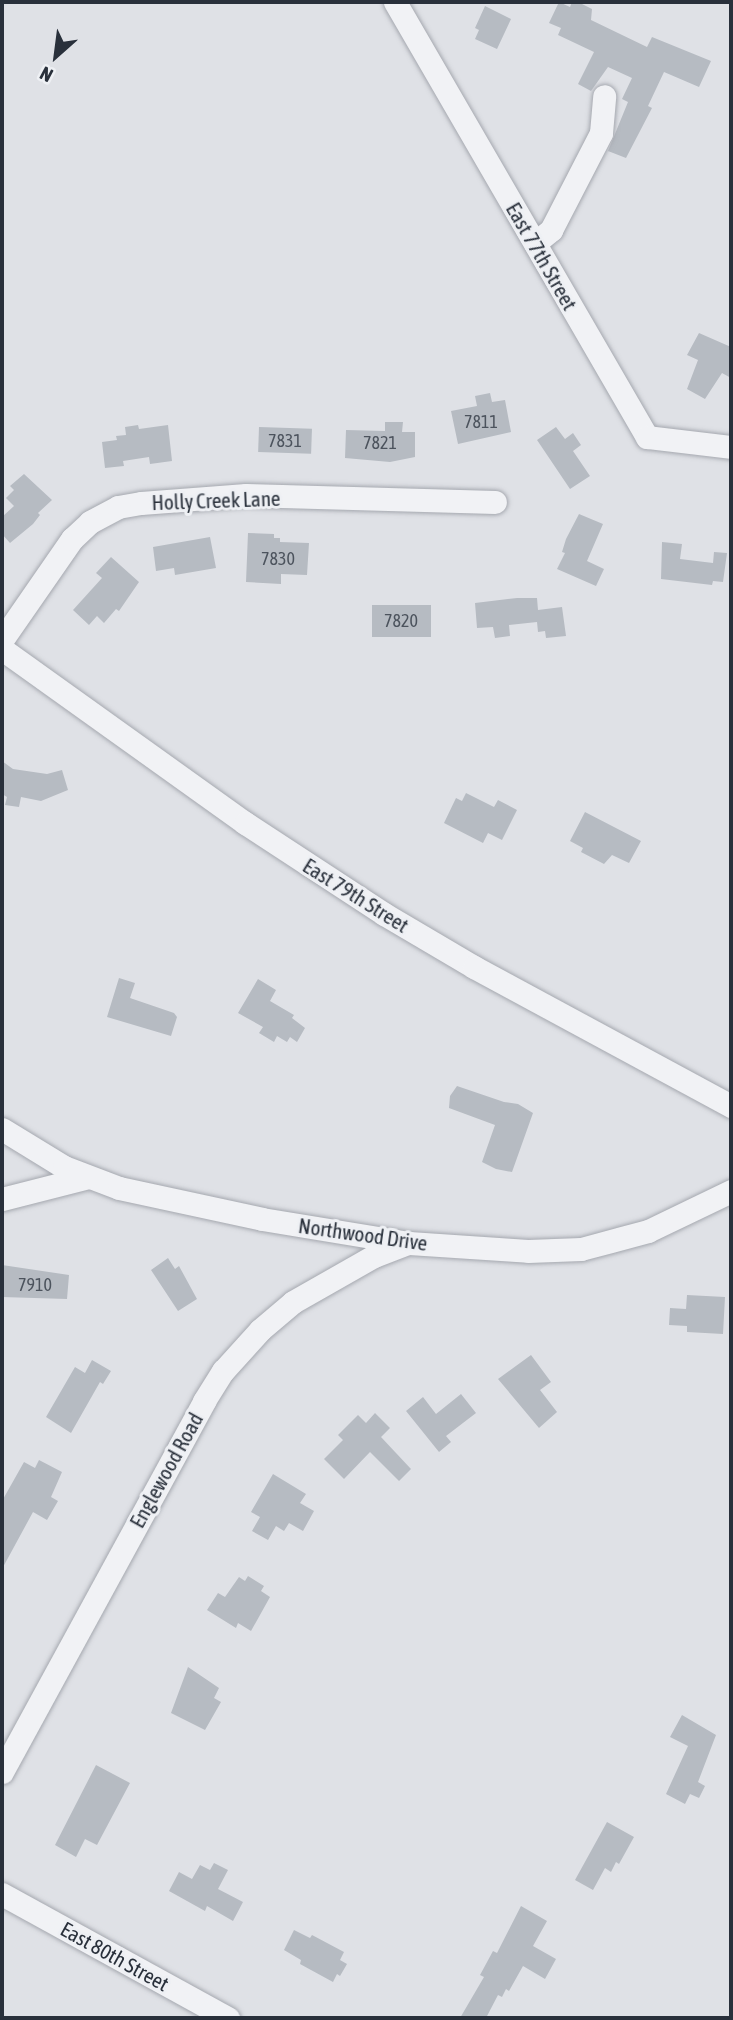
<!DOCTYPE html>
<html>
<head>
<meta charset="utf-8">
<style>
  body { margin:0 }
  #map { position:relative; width:733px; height:2020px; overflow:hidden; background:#dfe1e6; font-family:"Asap Condensed",sans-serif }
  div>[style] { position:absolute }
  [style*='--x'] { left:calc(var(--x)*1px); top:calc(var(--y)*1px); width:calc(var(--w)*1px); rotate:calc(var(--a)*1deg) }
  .building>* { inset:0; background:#b6bbc2; transform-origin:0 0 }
  .roads { filter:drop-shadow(0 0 2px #a5a8af) drop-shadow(0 0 2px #a5a8af) }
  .minor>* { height:23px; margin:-11.5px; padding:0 11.5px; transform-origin:11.5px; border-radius:11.5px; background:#f1f2f5 }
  span { translate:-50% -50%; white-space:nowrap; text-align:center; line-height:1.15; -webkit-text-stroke:6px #eef0f4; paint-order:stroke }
  .number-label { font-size:18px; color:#4c535d }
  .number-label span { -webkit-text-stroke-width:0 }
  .street-label { font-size:21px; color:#29303b }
  .frame { position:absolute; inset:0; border:4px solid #29303b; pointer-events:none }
  .north { position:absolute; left:21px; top:21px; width:70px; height:70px; -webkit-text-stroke:5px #eef0f4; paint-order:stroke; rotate:208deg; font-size:19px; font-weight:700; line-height:28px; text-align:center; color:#29303b }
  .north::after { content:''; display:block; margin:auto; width:24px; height:32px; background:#29303b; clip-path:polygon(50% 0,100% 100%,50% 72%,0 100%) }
</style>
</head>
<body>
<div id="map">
  <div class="building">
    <div style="clip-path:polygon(559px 2px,570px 7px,572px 2px,578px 2px,592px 9px,591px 20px,647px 47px,652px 37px,711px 61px,699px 87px,664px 72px,648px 106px,652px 108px,626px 158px,608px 151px,628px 102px,622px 99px,632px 78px,608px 67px,591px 91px,578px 84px,594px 52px,558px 35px,561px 28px,549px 23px)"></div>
    <div style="clip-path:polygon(485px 6px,511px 19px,497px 49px,475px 39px,479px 30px,475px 28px)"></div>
    <div style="clip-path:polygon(699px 333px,731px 347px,731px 378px,722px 373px,705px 399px,687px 389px,698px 360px,687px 355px)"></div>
    <div style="clip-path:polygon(490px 393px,492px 402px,505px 400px,511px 432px,458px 444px,451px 411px,477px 406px,475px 396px)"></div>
    <div style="clip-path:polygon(385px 422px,403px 422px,402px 432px,415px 432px,415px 457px,390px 462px,345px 458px,346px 430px,385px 431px)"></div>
    <div style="clip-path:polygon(138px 425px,139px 429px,168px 425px,172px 461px,150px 464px,149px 457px,123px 461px,124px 466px,105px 468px,102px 442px,117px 440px,116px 436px,126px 435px,125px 427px)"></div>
    <div style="left:259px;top:427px;width:53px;height:25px;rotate:2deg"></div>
    <div style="clip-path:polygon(556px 427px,565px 439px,573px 433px,581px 445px,573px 451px,590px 476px,570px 489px,537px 440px)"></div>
    <div style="clip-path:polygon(24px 474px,52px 500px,38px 513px,40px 515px,33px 524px,10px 543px,2px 534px,2px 517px,14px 506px,6px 498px,14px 490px,10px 486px)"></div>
    <div style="clip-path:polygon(579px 514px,603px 524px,587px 561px,604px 569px,596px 586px,557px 569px,565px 553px,562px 552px,566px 539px)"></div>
    <div style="clip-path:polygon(248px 533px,274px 534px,274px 538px,280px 538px,280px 542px,309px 543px,307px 575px,281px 574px,281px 584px,246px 582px)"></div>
    <div style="clip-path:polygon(210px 537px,216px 568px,175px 575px,174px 568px,156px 571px,153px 547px)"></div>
    <div style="clip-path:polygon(662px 542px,682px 544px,680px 559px,713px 563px,714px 552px,727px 553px,723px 582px,713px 581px,712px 585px,661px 579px)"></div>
    <div style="clip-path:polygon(111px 557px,139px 582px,119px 611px,116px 609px,104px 623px,97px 616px,89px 625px,73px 610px,102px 578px,96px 573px)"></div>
    <div style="clip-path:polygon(517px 598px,537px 598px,538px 610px,562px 607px,566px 636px,546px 638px,545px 631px,538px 632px,537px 622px,509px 625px,510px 636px,495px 638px,493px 627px,477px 628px,475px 603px)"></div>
    <div style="left:372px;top:605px;width:59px;height:32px"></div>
    <div style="clip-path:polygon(2px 761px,13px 769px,47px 774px,62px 770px,68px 790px,41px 801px,21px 797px,19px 807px,5px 805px,7px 797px,2px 794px)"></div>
    <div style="clip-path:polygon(466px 793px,494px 807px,498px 800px,517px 810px,502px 840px,488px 833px,483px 843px,444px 823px,456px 798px,462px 801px)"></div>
    <div style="clip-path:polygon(585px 812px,641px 841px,629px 863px,612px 855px,604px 864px,581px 852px,583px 848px,570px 841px)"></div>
    <div style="clip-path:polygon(119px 978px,135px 983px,130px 998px,174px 1013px,177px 1017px,171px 1036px,107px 1017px)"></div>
    <div style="clip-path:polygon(258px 979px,276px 990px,270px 1001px,294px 1015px,292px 1018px,305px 1028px,297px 1042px,290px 1037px,287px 1042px,277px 1036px,274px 1042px,259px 1033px,263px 1027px,238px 1013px)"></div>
    <div style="clip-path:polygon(457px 1086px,504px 1102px,518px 1104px,533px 1113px,512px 1172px,496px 1169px,482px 1162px,495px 1125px,449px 1108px,450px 1096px)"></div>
    <div style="clip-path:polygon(168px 1258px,175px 1269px,179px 1266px,197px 1299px,178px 1311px,151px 1270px)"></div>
    <div style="clip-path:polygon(2px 1265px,69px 1275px,67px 1299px,2px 1297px)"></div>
    <div style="clip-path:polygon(687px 1295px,725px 1297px,723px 1334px,687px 1332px,687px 1326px,669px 1325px,670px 1308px,686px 1309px)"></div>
    <div style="clip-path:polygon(531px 1355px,551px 1382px,540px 1390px,557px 1412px,539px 1428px,498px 1379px)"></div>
    <div style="clip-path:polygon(92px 1360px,111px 1371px,103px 1384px,100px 1382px,71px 1433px,46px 1417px,75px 1367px,85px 1373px)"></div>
    <div style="clip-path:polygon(461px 1394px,476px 1413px,446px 1436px,451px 1442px,439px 1452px,406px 1411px,423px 1397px,436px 1414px)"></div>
    <div style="clip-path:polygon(375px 1413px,390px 1428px,381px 1437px,411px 1469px,399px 1481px,370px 1452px,344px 1479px,324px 1459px,343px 1440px,338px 1435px,358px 1415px,366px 1423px)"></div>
    <div style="clip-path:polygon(39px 1460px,62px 1472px,51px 1497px,58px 1501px,47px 1520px,33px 1512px,2px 1569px,2px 1501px,24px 1462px,35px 1468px)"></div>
    <div style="clip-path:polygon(273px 1474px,306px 1494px,300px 1503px,314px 1511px,303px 1531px,289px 1523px,284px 1531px,276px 1526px,268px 1540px,252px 1531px,260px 1517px,251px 1512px)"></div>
    <div style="clip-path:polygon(248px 1576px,264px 1586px,261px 1591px,270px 1597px,251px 1631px,238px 1623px,236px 1628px,207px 1610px,218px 1593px,225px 1597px,239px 1577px,245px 1581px)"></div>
    <div style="clip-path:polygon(188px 1667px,219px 1688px,214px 1698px,221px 1702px,205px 1730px,171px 1713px)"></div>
    <div style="clip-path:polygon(682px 1715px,716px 1735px,698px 1782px,705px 1786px,699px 1798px,690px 1794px,685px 1804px,666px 1794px,688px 1746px,670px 1737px)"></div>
    <div style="clip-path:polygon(96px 1765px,130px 1783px,97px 1845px,85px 1839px,76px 1857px,55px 1845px)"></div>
    <div style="clip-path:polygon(607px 1822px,634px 1837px,619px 1864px,616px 1862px,611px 1872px,605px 1868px,593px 1890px,575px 1880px)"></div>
    <div style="clip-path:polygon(214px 1863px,228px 1870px,218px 1889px,243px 1902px,233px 1921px,207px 1906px,205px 1911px,169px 1891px,179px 1872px,192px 1879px,200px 1865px,210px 1870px)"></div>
    <div style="clip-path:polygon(521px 1906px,547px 1921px,533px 1946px,556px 1959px,545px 1979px,523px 1966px,509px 1991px,506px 1989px,502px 1997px,498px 1995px,486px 2018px,460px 2018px,484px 1977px,480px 1975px,493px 1951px,497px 1953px)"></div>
    <div style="clip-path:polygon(294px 1930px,310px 1938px,312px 1935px,344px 1952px,340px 1960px,347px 1964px,340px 1976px,337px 1974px,333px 1982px,300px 1964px,301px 1960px,284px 1950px)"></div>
  </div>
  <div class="roads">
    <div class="minor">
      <div style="--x:395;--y:2;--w:503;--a:59.92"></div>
      <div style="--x:647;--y:437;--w:85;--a:6.8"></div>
      <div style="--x:535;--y:243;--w:21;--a:-39"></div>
      <div style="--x:551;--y:230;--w:109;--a:-62.7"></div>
      <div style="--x:601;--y:133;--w:37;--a:-85"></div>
      <div style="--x:2;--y:640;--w:123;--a:-55.3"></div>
      <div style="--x:72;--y:539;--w:25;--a:-43"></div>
      <div style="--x:90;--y:522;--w:32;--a:-28"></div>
      <div style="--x:118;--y:507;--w:23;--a:-10"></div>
      <div style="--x:141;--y:503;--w:105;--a:-4.4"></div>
      <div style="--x:246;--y:495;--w:249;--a:1.6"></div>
      <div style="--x:2;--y:649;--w:299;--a:35.6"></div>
      <div style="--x:245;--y:823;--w:166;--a:33.2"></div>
      <div style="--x:384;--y:914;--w:104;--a:30.5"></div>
      <div style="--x:474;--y:967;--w:292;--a:28.4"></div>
      <div style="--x:2;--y:1129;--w:73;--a:31.5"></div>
      <div style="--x:64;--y:1167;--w:59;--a:20.9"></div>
      <div style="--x:119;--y:1188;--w:146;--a:12.2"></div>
      <div style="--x:262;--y:1219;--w:149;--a:9.3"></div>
      <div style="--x:409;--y:1243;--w:119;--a:3.8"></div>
      <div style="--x:528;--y:1251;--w:53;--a:-2.2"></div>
      <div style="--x:581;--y:1249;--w:69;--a:-15"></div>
      <div style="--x:648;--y:1231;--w:92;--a:-25.7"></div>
      <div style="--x:2;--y:1199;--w:89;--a:-14.3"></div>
      <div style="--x:2;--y:1772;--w:422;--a:-61.4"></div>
      <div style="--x:204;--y:1401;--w:36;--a:-58"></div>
      <div style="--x:223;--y:1371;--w:55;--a:-47.9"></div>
      <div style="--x:260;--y:1330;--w:43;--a:-40.3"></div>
      <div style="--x:293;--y:1302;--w:93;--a:-29.6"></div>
      <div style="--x:374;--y:1256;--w:34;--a:-21"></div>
      <div style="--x:2;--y:1894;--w:258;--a:28.8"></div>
    </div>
  </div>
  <div class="number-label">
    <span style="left:481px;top:422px">7811</span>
    <span style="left:285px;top:441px">7831</span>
    <span style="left:380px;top:443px">7821</span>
    <span style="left:278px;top:559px">7830</span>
    <span style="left:401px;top:621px">7820</span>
    <span style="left:35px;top:1285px">7910</span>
  </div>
  <div class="street-label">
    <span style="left:542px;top:256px;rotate:60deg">East 77th Street</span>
    <span style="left:216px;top:500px;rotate:-2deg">Holly Creek Lane</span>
    <span style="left:356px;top:895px;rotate:32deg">East 79th Street</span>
    <span style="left:363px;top:1234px;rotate:8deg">Northwood Drive</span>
    <span style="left:166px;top:1470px;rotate:-61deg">Englewood Road</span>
    <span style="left:115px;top:1956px;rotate:29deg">East 80th Street</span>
  </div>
  <div class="frame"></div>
  <div class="north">N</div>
</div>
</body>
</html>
